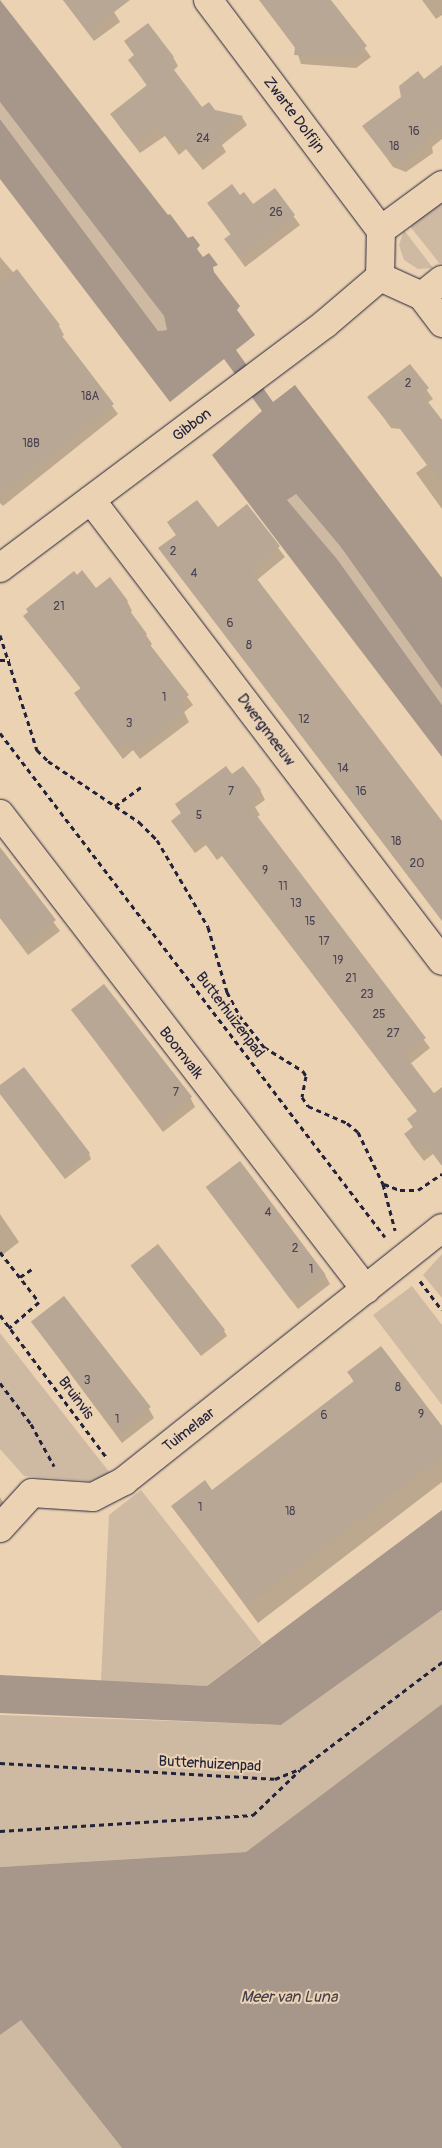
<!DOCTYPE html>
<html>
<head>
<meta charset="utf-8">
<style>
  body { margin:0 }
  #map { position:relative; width:442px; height:2148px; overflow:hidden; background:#ebd2b3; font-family:Pangolin,sans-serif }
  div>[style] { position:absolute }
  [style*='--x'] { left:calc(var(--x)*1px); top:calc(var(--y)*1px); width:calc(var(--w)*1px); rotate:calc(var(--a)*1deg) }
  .green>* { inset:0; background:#ceb9a2 }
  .water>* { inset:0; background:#a7968a }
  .shadow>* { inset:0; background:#0003 }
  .building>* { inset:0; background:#b9a795; transform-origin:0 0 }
  .path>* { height:3px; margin-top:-1.5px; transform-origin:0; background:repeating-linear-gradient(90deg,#22223b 0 5px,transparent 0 9px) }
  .roads { filter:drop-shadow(0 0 1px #22223b) drop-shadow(0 0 1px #22223b) }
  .minor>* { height:28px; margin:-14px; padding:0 14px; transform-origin:14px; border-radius:14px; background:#ebd2b3 }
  span { translate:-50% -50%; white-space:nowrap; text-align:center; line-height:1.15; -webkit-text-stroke:4px #ebd2b3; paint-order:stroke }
  .number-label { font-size:12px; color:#484352 }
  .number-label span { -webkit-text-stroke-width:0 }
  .street-label { font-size:15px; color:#22223b }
  .water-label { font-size:16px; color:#433f4f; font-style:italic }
</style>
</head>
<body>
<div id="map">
  <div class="green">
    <div style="clip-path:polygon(0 102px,150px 298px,164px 316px,167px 330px,158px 331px,0 119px)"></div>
    <div style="clip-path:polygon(442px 200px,442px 263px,440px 264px,409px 225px)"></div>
    <div style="clip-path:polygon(404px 230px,433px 268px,418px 269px,404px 260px,399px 245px)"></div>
    <div style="clip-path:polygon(295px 493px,340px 546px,442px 689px,442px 705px,337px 559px,287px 500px)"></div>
    <div style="clip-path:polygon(442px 1254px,442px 1298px,423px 1275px)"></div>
    <div style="clip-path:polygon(412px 1286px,442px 1325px,442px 1405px,373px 1315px)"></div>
    <div style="clip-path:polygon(0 1333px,110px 1473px,92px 1481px,24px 1476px,0 1449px)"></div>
    <div style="clip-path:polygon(141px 1490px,262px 1644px,207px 1686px,101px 1681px,109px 1515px)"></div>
    <div style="clip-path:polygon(442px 1610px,442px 1704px,246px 1852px,0 1867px,0 1715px,281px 1725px)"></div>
    <div style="clip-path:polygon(21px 2019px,122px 2148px,0 2148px,0 2035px)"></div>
  </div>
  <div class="water">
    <div style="clip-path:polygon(0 0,168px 215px,170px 214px,188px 238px,193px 236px,200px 245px,197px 249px,203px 257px,209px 253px,218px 265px,213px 267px,214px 272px,240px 306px,237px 310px,255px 335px,236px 350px,273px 402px,295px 385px,442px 578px,442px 689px,340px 546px,296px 494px,287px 500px,337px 559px,442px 705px,442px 757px,212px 455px,262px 411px,224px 359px,170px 402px,0 179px,0 119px,158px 331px,167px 330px,164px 316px,150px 298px,0 102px)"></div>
    <div style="clip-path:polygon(442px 1510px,442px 1610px,281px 1725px,0 1713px,0 1675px,207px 1686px)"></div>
    <div style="clip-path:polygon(442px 1704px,442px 2148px,122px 2148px,21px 2020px,0 2035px,0 1867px,246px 1852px)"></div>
  </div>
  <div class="shadow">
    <div style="clip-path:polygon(63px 0,107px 0,120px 22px,94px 41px)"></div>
    <div style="clip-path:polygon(259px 0,330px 0,371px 57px,356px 68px,301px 64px,296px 49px)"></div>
    <div style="clip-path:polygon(422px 0,442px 0,442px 15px,436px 19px)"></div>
    <div style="clip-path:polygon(125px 41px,173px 57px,178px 66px,173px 71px,202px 108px,242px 117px,247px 125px,222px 145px,226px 152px,203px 170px,186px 149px,179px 155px,165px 136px,140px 153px,117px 123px,147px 86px,130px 60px,135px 56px)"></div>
    <div style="clip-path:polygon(442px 66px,442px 139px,432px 147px,433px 153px,406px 172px,393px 167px,364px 126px)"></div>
    <div style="clip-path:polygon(274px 190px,300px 225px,245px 267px,226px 240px,231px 235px,209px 204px,240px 196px,253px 206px)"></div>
    <div style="clip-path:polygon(0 257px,59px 326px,64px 335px,61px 337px,118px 414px,3px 506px,0 503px)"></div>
    <div style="clip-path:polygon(409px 365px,433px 399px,427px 403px,442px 423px,442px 509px,416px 473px,427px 465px,400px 429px,391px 428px,369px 397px)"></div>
    <div style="clip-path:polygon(247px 506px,285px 557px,257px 580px,442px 823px,442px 921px,160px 549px,177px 536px,168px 523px,217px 529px)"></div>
    <div style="clip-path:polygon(95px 590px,127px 601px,132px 611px,129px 613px,146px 635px,152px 644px,150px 646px,193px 705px,184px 712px,189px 722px,140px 759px,133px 750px,123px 759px,81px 703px,75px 693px,81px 689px,25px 617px)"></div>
    <div style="clip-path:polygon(232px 776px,260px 790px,265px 800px,255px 807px,260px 815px,257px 817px,430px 1048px,410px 1064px,433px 1094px,442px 1087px,442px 1166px,433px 1154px,424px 1161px,411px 1144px,406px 1134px,414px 1129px,408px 1119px,418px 1112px,222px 856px,217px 860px,206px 845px,195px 853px,172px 822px)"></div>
    <div style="clip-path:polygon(0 849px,60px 931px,28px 955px,0 918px)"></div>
    <div style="clip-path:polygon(72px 1010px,190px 1097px,195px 1107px,163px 1132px)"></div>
    <div style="clip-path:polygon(0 1087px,89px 1154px,91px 1159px,65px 1179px,0 1093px)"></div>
    <div style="clip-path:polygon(207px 1187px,325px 1275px,330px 1284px,298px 1309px)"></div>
    <div style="clip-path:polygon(0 1214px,19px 1242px,0 1257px)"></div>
    <div style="clip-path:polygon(135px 1271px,224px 1331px,227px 1336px,201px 1356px)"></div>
    <div style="clip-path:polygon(31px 1321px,149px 1409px,154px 1418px,122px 1443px)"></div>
    <div style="clip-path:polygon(348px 1372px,442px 1428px,442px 1482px,258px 1623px,172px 1506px,212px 1491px,354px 1382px)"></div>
    <div style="clip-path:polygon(0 1497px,6px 1508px,0 1512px)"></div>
  </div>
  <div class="building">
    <div style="clip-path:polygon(63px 0,130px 0,88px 32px)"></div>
    <div style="clip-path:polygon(260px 0,331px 0,367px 46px,351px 58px,294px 55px,295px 47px)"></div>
    <div style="clip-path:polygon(148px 23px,174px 57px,168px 62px,202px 107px,209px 102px,215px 110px,243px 116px,217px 136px,222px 142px,197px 162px,180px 141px,173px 146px,159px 127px,134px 145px,110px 114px,147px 85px,128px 60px,134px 55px,124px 41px)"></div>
    <div style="clip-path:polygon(442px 65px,442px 125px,427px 137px,428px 142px,400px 163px,386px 157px,362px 126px,401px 97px,399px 86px,418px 71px,424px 79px)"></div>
    <div style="clip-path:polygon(232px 184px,240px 195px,244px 192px,253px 204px,275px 188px,295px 215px,239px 258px,224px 239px,231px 234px,207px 203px)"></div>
    <div style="clip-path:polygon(17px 269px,60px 325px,56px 328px,114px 404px,0 495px,0 283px)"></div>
    <div style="clip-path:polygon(410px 364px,429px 388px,422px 394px,442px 420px,442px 483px,394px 420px,384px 418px,367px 397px)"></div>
    <div style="clip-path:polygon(197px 500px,218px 527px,247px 504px,280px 546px,251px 571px,442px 821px,442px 920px,158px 548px,176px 535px,167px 522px)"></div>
    <div style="clip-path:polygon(82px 570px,96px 588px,110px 577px,128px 601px,124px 603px,147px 634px,144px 637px,189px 695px,178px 703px,185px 712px,134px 751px,127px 742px,117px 750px,74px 693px,81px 688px,23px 616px,28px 612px,26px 609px,74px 571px,77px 575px)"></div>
    <div style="clip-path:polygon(226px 766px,232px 774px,243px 766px,261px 790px,250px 798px,255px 805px,251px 808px,426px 1038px,404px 1054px,436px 1096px,442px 1092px,442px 1165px,427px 1145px,418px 1152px,404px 1134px,413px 1127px,407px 1119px,417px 1111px,238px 876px,216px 848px,211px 851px,199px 836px,189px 844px,171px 821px,181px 813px,175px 804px)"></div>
    <div style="clip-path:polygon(0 847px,56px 920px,22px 946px,0 918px)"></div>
    <div style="left:104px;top:984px;width:143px;height:42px;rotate:52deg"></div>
    <div style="clip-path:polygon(24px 1067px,90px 1153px,62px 1175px,0 1094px,0 1085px)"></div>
    <div style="left:240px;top:1161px;width:142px;height:43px;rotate:53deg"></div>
    <div style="left:158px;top:1244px;width:109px;height:35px;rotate:52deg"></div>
    <div style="left:64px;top:1296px;width:141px;height:42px;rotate:52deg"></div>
    <div style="clip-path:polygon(381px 1346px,442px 1426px,442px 1457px,247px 1606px,171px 1506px,205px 1480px,212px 1490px,354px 1381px,347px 1372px)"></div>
  </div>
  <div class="path">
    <div style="--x:0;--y:635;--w:121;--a:72.2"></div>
    <div style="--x:37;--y:750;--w:16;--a:45"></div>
    <div style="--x:48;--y:761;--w:110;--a:33.8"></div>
    <div style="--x:139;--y:822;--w:25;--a:45"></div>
    <div style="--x:157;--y:840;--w:101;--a:59.6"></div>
    <div style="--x:208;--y:927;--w:68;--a:73.7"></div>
    <div style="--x:227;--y:992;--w:26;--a:62"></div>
    <div style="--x:239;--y:1015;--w:41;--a:52"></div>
    <div style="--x:264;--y:1047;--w:46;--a:31.6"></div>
    <div style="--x:303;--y:1071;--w:6;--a:59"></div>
    <div style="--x:306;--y:1076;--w:21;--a:101"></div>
    <div style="--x:302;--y:1097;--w:11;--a:56"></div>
    <div style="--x:308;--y:1106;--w:43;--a:23.6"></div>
    <div style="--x:347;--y:1123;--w:14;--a:39"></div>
    <div style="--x:358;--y:1132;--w:58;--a:64.3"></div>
    <div style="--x:383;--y:1184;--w:48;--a:75.4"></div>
    <div style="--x:0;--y:660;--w:10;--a:0"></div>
    <div style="--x:0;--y:733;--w:634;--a:52.62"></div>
    <div style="--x:115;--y:806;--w:34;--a:-36"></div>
    <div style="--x:384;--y:1184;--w:17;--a:21"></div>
    <div style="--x:400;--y:1190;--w:18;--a:0"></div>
    <div style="--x:418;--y:1190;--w:29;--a:-34"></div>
    <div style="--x:0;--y:1252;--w:63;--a:52"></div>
    <div style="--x:39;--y:1302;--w:40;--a:139"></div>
    <div style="--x:20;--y:1277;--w:14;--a:-34"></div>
    <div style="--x:420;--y:1281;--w:36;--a:53"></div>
    <div style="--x:0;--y:1315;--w:179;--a:53.2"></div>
    <div style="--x:0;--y:1383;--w:51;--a:52.9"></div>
    <div style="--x:31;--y:1424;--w:48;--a:61.3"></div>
    <div style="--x:0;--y:1763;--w:275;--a:3.3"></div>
    <div style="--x:275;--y:1779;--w:29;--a:-22"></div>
    <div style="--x:302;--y:1768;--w:176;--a:-37.1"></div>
    <div style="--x:0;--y:1831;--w:254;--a:-3.6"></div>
    <div style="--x:253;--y:1815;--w:65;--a:-43.8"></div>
  </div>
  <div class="roads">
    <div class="minor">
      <div style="--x:208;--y:0;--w:288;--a:53.1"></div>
      <div style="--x:381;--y:230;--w:76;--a:-36.4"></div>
      <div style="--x:380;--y:277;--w:46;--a:24.3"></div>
      <div style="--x:422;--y:296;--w:34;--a:53"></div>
      <div style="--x:422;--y:296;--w:26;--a:-39"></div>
      <div style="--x:91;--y:500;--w:579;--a:52.71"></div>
      <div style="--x:0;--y:568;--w:406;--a:-36.9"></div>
      <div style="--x:325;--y:324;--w:72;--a:-40.5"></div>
      <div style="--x:380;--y:277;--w:47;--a:-88.8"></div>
      <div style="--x:0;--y:814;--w:600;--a:52.44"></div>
      <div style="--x:0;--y:1528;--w:47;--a:-47.6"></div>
      <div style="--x:32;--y:1493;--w:61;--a:3.8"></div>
      <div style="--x:93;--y:1497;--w:35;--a:-27"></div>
      <div style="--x:124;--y:1481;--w:406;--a:-38.5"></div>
    </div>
  </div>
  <div class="number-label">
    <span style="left:414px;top:132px">16</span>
    <span style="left:203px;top:139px">24</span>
    <span style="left:394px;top:147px">18</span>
    <span style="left:276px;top:213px">26</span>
    <span style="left:408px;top:384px">2</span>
    <span style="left:90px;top:397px">18A</span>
    <span style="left:31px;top:444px">18B</span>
    <span style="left:173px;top:552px">2</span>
    <span style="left:194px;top:574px">4</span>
    <span style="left:59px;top:607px">21</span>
    <span style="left:230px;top:624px">6</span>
    <span style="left:249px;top:646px">8</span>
    <span style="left:164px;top:698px">1</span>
    <span style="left:304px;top:720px">12</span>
    <span style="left:129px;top:724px">3</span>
    <span style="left:343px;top:769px">14</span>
    <span style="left:231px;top:792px">7</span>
    <span style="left:361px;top:792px">16</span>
    <span style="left:199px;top:816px">5</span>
    <span style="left:396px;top:842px">18</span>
    <span style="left:417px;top:864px">20</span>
    <span style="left:265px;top:871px">9</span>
    <span style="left:283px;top:887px">11</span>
    <span style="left:296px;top:904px">13</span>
    <span style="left:310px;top:922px">15</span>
    <span style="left:324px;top:942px">17</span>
    <span style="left:338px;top:961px">19</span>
    <span style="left:351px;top:979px">21</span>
    <span style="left:367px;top:995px">23</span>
    <span style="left:379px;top:1015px">25</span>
    <span style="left:393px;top:1034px">27</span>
    <span style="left:176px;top:1093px">7</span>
    <span style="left:268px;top:1213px">4</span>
    <span style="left:295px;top:1249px">2</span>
    <span style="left:311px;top:1270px">1</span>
    <span style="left:87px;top:1381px">3</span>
    <span style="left:398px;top:1388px">8</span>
    <span style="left:421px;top:1415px">9</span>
    <span style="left:324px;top:1416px">6</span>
    <span style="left:117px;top:1420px">1</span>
    <span style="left:200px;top:1508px">1</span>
    <span style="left:290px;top:1512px">18</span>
  </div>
  <div class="street-label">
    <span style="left:294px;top:115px;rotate:53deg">Zwarte Dolfijn</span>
    <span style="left:192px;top:425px;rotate:-37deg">Gibbon</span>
    <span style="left:266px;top:730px;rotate:53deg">Dwergmeeuw</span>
    <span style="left:230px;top:1015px;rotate:53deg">Butterhuizenpad</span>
    <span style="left:181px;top:1053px;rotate:52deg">Boomvalk</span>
    <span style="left:76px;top:1398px;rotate:53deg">Bruinvis</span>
    <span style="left:189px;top:1430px;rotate:-38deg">Tuimelaar</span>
    <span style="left:210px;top:1764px;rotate:3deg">Butterhuizenpad</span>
  </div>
  <div class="water-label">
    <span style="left:289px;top:1997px">Meer van Luna</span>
  </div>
</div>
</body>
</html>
